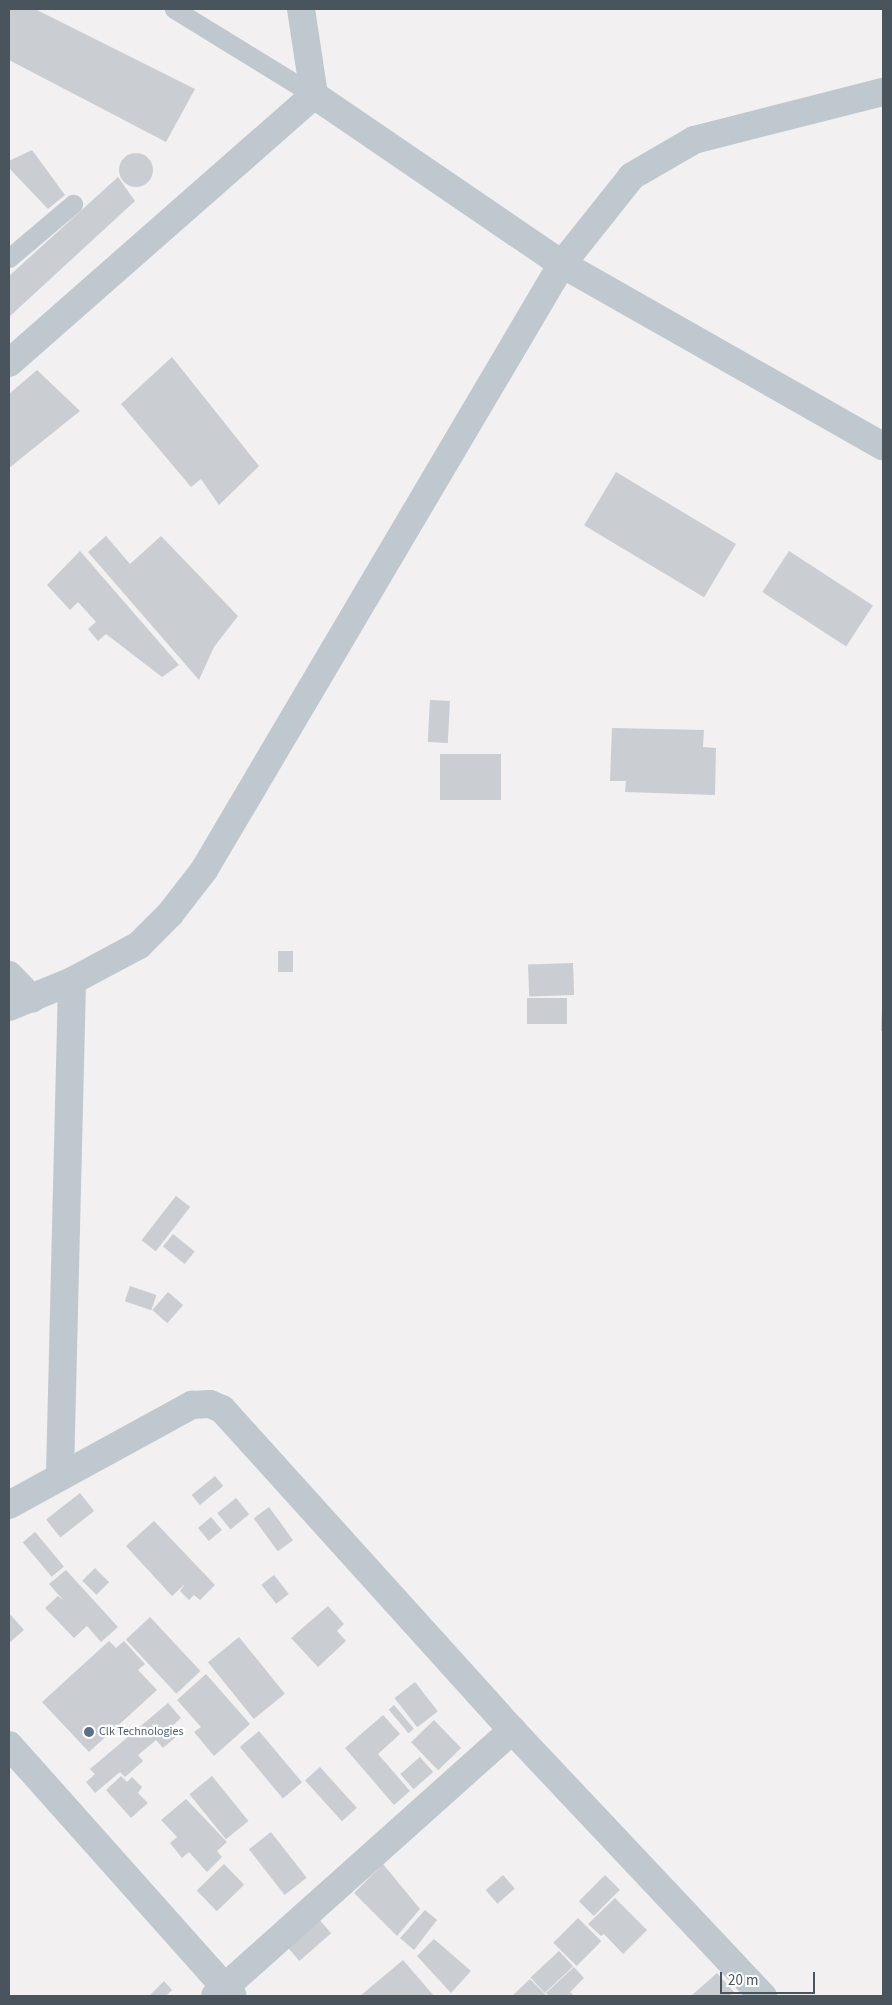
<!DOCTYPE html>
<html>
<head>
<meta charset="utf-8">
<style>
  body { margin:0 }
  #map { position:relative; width:892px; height:2005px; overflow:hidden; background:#f2f0f0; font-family:"Source Sans 3",sans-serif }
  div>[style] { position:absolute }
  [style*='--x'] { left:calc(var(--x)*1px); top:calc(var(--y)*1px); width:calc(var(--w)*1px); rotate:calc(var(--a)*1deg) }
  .building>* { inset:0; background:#cacdd2; transform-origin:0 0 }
  .round { border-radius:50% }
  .lane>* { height:19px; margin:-9.5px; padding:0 9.5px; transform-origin:9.5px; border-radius:9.5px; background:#bfc8ce }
  .street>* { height:28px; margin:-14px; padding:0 14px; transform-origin:14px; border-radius:14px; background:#bfc8ce }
  .dots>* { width:14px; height:14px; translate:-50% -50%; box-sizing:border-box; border:2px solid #fff; border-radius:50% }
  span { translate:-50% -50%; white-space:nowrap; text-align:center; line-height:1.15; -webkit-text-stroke:4.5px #fff; paint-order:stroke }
  .service-label { font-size:12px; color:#4e5e75 }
  .left { translate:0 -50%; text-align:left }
  .frame { position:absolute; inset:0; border:10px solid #49545d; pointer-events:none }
  .scale { position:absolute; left:720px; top:1972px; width:95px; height:22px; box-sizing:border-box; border:2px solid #49545d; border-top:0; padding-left:6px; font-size:15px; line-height:18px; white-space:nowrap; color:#49545d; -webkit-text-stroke:4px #fff; paint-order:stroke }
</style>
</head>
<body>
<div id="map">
  <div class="building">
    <div style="clip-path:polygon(35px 9px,195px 89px,166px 142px,9px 60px,9px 10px)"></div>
    <div style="clip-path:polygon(32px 150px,65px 195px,48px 209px,9px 168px,9px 161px)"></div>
    <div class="round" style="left:119px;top:153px;width:34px;height:34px"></div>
    <div style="clip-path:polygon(118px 177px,135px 201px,9px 317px,9px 276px)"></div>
    <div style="clip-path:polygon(172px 357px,259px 466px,219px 505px,201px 479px,191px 487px,121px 404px)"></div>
    <div style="clip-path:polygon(37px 370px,80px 411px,9px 468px,9px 394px)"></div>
    <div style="left:616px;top:472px;width:140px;height:62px;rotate:31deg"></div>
    <div style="clip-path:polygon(106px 536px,130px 564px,161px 536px,238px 616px,214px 647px,199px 680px,88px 552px)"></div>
    <div style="clip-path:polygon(80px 551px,179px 665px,162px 677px,106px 634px,98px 641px,88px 629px,96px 622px,78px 602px,70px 610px,47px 585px)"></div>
    <div style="left:789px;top:551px;width:100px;height:49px;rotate:33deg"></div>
    <div style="left:430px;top:700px;width:20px;height:42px;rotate:3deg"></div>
    <div style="clip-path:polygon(612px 728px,704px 730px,703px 747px,716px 748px,715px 795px,625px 792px,626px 781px,610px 781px)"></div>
    <div style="left:440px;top:754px;width:61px;height:46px"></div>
    <div style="left:278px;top:951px;width:15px;height:21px"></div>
    <div style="left:573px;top:963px;width:32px;height:45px;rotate:88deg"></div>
    <div style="left:527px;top:998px;width:40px;height:26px"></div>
    <div style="clip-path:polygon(882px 1009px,883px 1009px,883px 1031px,881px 1031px)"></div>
    <div style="left:176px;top:1196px;width:18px;height:56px;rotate:38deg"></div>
    <div style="left:173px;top:1234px;width:28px;height:16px;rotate:39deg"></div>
    <div style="left:130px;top:1286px;width:28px;height:16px;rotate:19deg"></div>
    <div style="left:168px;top:1292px;width:20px;height:24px;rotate:41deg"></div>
    <div style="left:215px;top:1476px;width:13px;height:30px;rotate:51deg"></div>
    <div style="left:80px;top:1493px;width:23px;height:43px;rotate:52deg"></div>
    <div style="left:236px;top:1498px;width:21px;height:24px;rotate:51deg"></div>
    <div style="left:269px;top:1507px;width:41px;height:19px;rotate:54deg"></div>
    <div style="left:211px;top:1517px;width:17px;height:17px;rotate:50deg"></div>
    <div style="clip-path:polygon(154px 1521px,215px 1585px,200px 1600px,194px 1595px,189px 1600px,180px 1591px,185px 1584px,172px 1596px,126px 1546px)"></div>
    <div style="left:35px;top:1532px;width:45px;height:16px;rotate:50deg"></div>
    <div style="left:95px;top:1568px;width:20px;height:18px;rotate:45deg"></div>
    <div style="clip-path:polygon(66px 1570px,118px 1627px,101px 1642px,87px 1626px,74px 1638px,45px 1608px,58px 1596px,64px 1601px,49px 1584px)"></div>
    <div style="left:274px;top:1575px;width:24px;height:16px;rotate:52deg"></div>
    <div style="clip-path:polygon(328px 1606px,344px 1624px,337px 1631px,346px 1641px,318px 1667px,291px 1638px)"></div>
    <div style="clip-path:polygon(9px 1613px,24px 1630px,9px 1643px)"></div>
    <div style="left:150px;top:1617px;width:74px;height:33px;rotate:47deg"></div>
    <div style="left:239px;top:1637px;width:73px;height:40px;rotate:51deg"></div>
    <div style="clip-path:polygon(109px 1641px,116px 1648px,124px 1641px,145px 1664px,138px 1670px,157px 1690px,89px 1752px,42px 1702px)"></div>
    <div style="clip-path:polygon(206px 1674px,250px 1724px,214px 1756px,194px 1732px,201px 1727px,177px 1700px)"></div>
    <div style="left:415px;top:1682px;width:37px;height:26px;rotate:52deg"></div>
    <div style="clip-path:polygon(168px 1703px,181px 1718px,171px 1727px,178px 1735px,163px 1748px,156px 1740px,138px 1755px,143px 1761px,125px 1777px,120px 1772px,95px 1793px,86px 1782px,95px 1774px,90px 1769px)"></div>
    <div style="left:394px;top:1705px;width:31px;height:7px;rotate:50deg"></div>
    <div style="clip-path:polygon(383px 1715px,400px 1734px,378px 1754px,410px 1791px,394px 1805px,345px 1748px)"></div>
    <div style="left:434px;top:1720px;width:39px;height:32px;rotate:46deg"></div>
    <div style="left:259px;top:1731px;width:67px;height:25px;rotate:50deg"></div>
    <div style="left:420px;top:1757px;width:20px;height:26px;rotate:49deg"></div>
    <div style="left:320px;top:1767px;width:55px;height:20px;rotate:48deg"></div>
    <div style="clip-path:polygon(121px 1776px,127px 1782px,132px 1777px,142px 1787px,138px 1793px,148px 1803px,131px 1818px,106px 1790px)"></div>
    <div style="left:212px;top:1776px;width:58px;height:29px;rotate:51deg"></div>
    <div style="clip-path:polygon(186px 1799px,227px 1842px,217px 1851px,222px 1857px,207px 1872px,189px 1852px,182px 1858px,170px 1843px,177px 1837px,161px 1820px)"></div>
    <div style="left:271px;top:1832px;width:58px;height:28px;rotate:52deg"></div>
    <div style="left:224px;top:1864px;width:29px;height:38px;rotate:46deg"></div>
    <div style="clip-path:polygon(383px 1864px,420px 1909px,397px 1936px,354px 1893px)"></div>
    <div style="left:503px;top:1875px;width:18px;height:23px;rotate:49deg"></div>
    <div style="left:605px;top:1875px;width:21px;height:37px;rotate:45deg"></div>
    <div style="clip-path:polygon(615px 1898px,647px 1930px,623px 1954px,604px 1934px,601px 1936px,588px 1924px)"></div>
    <div style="clip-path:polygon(425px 1910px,437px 1920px,414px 1950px,400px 1938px)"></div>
    <div style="left:316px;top:1916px;width:23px;height:42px;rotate:49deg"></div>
    <div style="left:578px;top:1918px;width:33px;height:35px;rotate:45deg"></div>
    <div style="clip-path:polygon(434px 1939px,471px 1971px,451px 1993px,417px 1956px)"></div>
    <div style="left:559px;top:1951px;width:21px;height:39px;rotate:47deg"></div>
    <div style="clip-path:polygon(403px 1960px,434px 1996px,360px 1996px)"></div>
    <div style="clip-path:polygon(574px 1967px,584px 1978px,570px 1992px,574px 1996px,549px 1996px,546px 1993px)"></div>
    <div style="clip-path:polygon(717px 1973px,734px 1992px,729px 1996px,691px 1996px)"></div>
    <div style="clip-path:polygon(530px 1979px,547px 1996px,512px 1996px)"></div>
    <div style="clip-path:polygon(164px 1981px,172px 1990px,166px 1996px,149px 1996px)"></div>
  </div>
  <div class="lane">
    <div style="--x:174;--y:9;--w:164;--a:31.6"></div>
    <div style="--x:9;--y:258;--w:84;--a:-40.2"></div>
  </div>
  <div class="street">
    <div style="--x:301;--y:9;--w:87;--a:81.4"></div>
    <div style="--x:314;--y:95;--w:300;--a:34.3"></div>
    <div style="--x:562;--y:264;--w:369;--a:29.6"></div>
    <div style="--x:9;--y:363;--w:406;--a:-41.3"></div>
    <div style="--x:9;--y:975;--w:33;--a:46"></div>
    <div style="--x:9;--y:1007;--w:68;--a:-22.4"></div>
    <div style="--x:72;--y:981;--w:76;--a:-28.2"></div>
    <div style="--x:139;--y:945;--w:44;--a:-45"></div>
    <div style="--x:170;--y:914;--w:56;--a:-52.3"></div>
    <div style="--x:204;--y:870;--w:704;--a:-59.43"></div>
    <div style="--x:562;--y:264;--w:112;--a:-51.5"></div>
    <div style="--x:632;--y:176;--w:72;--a:-30.1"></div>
    <div style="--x:694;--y:140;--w:195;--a:-14.3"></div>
    <div style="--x:60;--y:1474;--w:493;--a:-88.6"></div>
    <div style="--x:9;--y:1505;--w:209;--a:-28.7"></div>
    <div style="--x:192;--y:1405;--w:18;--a:-3"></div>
    <div style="--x:210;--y:1404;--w:13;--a:23"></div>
    <div style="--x:222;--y:1409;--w:433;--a:47.9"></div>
    <div style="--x:512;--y:1730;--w:366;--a:46.7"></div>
    <div style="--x:9;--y:1745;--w:336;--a:48.3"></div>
    <div style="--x:215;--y:1996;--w:399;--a:-41.8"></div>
  </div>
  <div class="dots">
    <div style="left:89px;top:1732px;background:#5c6f8a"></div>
  </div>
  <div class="service-label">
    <span class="left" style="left:99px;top:1732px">Clk Technologies</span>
  </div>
  <div class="frame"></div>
  <div class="scale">20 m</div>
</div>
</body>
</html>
